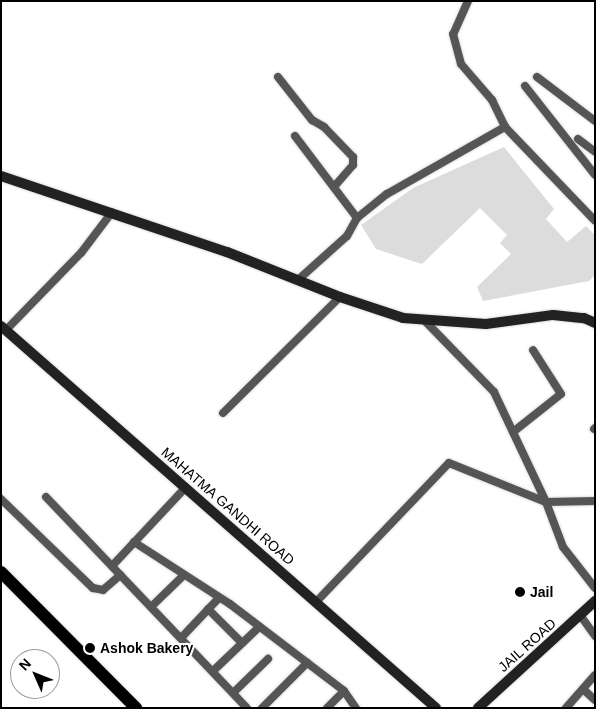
<!DOCTYPE html>
<html>
<head>
<meta charset="utf-8">
<style>
  body { margin:0 }
  #map { position:relative; width:596px; height:709px; overflow:hidden; background:#fff; font-family:Helvetica,sans-serif }
  div>[style] { position:absolute }
  [style*='--x'] { left:calc(var(--x)*1px); top:calc(var(--y)*1px); width:calc(var(--w)*1px); rotate:calc(var(--a)*1deg) }
  .green>* { inset:0; background:#dcdcdc }
  .roads { filter:drop-shadow(0 0 1px #dbdbdb) drop-shadow(0 0 1px #dbdbdb) }
  .street>* { height:8px; margin:-4px; padding:0 4px; transform-origin:4px; border-radius:4px; background:#555 }
  .secondary>* { height:10px; margin:-5px; padding:0 5px; transform-origin:5px; border-radius:5px; background:#222 }
  .primary>* { height:12px; margin:-6px; padding:0 6px; transform-origin:6px; border-radius:6px; background:#000 }
  .dots>* { width:14px; height:14px; translate:-50% -50%; box-sizing:border-box; border:2px solid #fff; border-radius:50% }
  span { translate:-50% -50%; white-space:nowrap; text-align:center; line-height:1.15; -webkit-text-stroke:4px #fff; paint-order:stroke }
  .street-label { font-size:14px; color:#000 }
  .poi-label { font-size:14px; color:#000; font-weight:700 }
  .left { translate:0 -50%; text-align:left }
  .frame { position:absolute; inset:0; border:2px solid #000; pointer-events:none }
  .north { position:absolute; left:10px; top:649px; width:50px; height:50px; box-sizing:border-box; background:#fff; border:1px solid #999; border-radius:50%; rotate:314deg; font-size:14px; font-weight:700; line-height:20px; text-align:center; color:#000 }
  .north::after { content:''; display:block; margin:auto; width:18px; height:22px; background:#000; clip-path:polygon(50% 0,100% 100%,50% 72%,0 100%) }
</style>
</head>
<body>
<div id="map">
  <div class="green">
    <div style="clip-path:polygon(504px 147px,554px 209px,546px 219px,567px 242px,586px 226px,595px 235px,595px 275px,589px 281px,483px 301px,477px 287px,511px 254px,500px 243px,507px 235px,480px 208px,422px 264px,376px 249px,361px 225px,413px 188px)"></div>
  </div>
  <div class="roads">
    <div class="street">
      <div style="--x:468;--y:1;--w:36;--a:114"></div>
      <div style="--x:453;--y:34;--w:31;--a:75"></div>
      <div style="--x:461;--y:64;--w:48;--a:49.3"></div>
      <div style="--x:492;--y:100;--w:30;--a:64"></div>
      <div style="--x:505;--y:127;--w:130;--a:46.2"></div>
      <div style="--x:278;--y:77;--w:55;--a:51.7"></div>
      <div style="--x:312;--y:120;--w:14;--a:30"></div>
      <div style="--x:324;--y:127;--w:42;--a:46"></div>
      <div style="--x:353;--y:157;--w:8;--a:90"></div>
      <div style="--x:353;--y:165;--w:29;--a:131"></div>
      <div style="--x:537;--y:77;--w:73;--a:37.2"></div>
      <div style="--x:525;--y:86;--w:113;--a:51.8"></div>
      <div style="--x:295;--y:136;--w:103;--a:52.9"></div>
      <div style="--x:578;--y:139;--w:21;--a:37"></div>
      <div style="--x:299;--y:279;--w:64;--a:-41.9"></div>
      <div style="--x:347;--y:236;--w:21;--a:-61"></div>
      <div style="--x:357;--y:218;--w:38;--a:-39"></div>
      <div style="--x:387;--y:194;--w:136;--a:-29.6"></div>
      <div style="--x:424;--y:320;--w:100;--a:45.8"></div>
      <div style="--x:494;--y:392;--w:122;--a:64.7"></div>
      <div style="--x:546;--y:502;--w:48;--a:69.3"></div>
      <div style="--x:563;--y:547;--w:52;--a:52"></div>
      <div style="--x:6;--y:330;--w:107;--a:-45.8"></div>
      <div style="--x:81;--y:253;--w:51;--a:-52.9"></div>
      <div style="--x:223;--y:413;--w:165;--a:-44.8"></div>
      <div style="--x:594;--y:429;--w:1;--a:-45"></div>
      <div style="--x:513;--y:432;--w:61;--a:-38.4"></div>
      <div style="--x:561;--y:394;--w:52;--a:-122.5"></div>
      <div style="--x:46;--y:497;--w:291;--a:46.4"></div>
      <div style="--x:1;--y:499;--w:128;--a:44.1"></div>
      <div style="--x:93;--y:588;--w:10;--a:11"></div>
      <div style="--x:103;--y:590;--w:23;--a:-41"></div>
      <div style="--x:134;--y:542;--w:114;--a:32.9"></div>
      <div style="--x:230;--y:604;--w:143;--a:37.3"></div>
      <div style="--x:344;--y:691;--w:21;--a:55"></div>
      <div style="--x:112;--y:566;--w:108;--a:-46.9"></div>
      <div style="--x:316;--y:602;--w:192;--a:-46.3"></div>
      <div style="--x:449;--y:463;--w:105;--a:21.9"></div>
      <div style="--x:546;--y:502;--w:49;--a:-1.2"></div>
      <div style="--x:151;--y:607;--w:46;--a:-44.1"></div>
      <div style="--x:208;--y:609;--w:48;--a:45"></div>
      <div style="--x:580;--y:615;--w:26;--a:54"></div>
      <div style="--x:181;--y:638;--w:55;--a:-46.5"></div>
      <div style="--x:213;--y:671;--w:64;--a:-43.7"></div>
      <div style="--x:583;--y:689;--w:16;--a:43"></div>
      <div style="--x:233;--y:693;--w:49;--a:-44.2"></div>
      <div style="--x:262;--y:708;--w:64;--a:-45"></div>
      <div style="--x:327;--y:708;--w:24;--a:-45"></div>
      <div style="--x:566;--y:708;--w:44;--a:-48.7"></div>
    </div>
    <div class="secondary">
      <div style="--x:1;--y:176;--w:238;--a:18.6"></div>
      <div style="--x:227;--y:252;--w:122;--a:21.7"></div>
      <div style="--x:340;--y:297;--w:66;--a:18.4"></div>
      <div style="--x:403;--y:318;--w:83;--a:4.1"></div>
      <div style="--x:486;--y:324;--w:68;--a:-7.7"></div>
      <div style="--x:553;--y:315;--w:31;--a:6"></div>
      <div style="--x:584;--y:318;--w:12;--a:24"></div>
      <div style="--x:1;--y:326;--w:579;--a:41.29"></div>
      <div style="--x:478;--y:708;--w:159;--a:-42.4"></div>
    </div>
    <div class="primary">
      <div style="--x:1;--y:572;--w:192;--a:45.2"></div>
    </div>
  </div>
  <div class="dots">
    <div style="left:520px;top:592px;background:#000"></div>
    <div style="left:90px;top:648px;background:#000"></div>
  </div>
  <div class="street-label">
    <span style="left:228px;top:506px;rotate:41deg">MAHATMA GANDHI ROAD</span>
    <span style="left:527px;top:645px;rotate:-42deg">JAIL ROAD</span>
  </div>
  <div class="poi-label">
    <span class="left" style="left:530px;top:592px">Jail</span>
    <span class="left" style="left:100px;top:648px">Ashok Bakery</span>
  </div>
  <div class="frame"></div>
  <div class="north">N</div>
</div>
</body>
</html>
